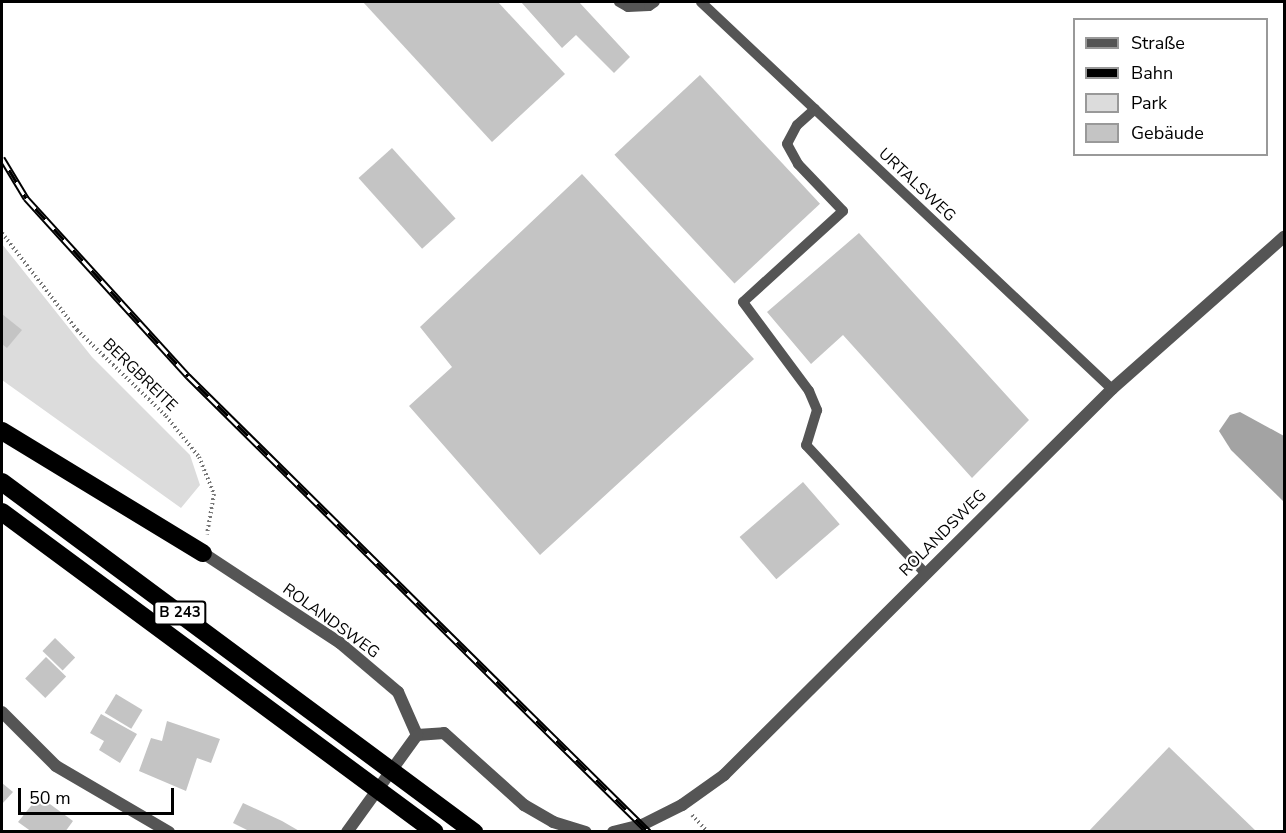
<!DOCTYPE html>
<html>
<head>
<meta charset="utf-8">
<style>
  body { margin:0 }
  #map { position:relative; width:1286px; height:833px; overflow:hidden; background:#fff; font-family:"Nunito Sans",sans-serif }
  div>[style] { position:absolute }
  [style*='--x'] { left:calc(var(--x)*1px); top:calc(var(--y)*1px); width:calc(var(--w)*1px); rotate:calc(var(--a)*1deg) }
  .green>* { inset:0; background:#dcdcdc }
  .water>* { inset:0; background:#a3a3a3 }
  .building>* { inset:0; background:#c4c4c4; transform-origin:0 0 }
  .path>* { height:4px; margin-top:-2px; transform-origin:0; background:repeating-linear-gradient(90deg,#777 0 1.5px,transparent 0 4.5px) }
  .lane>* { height:10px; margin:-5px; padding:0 5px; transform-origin:5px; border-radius:5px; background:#555 }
  .street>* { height:12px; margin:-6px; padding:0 6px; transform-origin:6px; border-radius:6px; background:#555 }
  .highway>* { height:18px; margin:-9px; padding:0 9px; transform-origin:9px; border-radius:9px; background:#000 }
  .rail>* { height:7px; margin-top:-3.5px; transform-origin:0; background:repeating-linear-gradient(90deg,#fff 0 14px,#000 0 28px); box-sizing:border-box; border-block:2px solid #000 }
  span { translate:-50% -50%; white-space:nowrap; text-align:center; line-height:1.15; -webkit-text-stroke:4.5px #fff; paint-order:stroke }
  .shield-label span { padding:2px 4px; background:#fff; border:2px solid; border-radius:4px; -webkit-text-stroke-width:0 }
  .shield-label { font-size:15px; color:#000; font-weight:700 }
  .street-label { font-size:16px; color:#000 }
  .frame { position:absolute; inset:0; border:3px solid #000; pointer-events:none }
  .legend { position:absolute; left:1073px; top:18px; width:195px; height:138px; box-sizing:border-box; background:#fff; border:2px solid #999; margin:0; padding:8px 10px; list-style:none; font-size:18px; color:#000 }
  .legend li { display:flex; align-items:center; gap:12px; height:30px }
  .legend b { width:30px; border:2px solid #999 }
  .scale { position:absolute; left:18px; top:788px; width:156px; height:27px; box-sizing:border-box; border:3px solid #000; border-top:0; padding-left:8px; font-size:18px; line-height:21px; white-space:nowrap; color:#000; -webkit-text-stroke:4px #fff; paint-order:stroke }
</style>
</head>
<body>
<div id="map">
  <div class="green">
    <div style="clip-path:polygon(2px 244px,92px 357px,190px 455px,200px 485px,181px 508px,2px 380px)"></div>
  </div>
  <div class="water">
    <div style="clip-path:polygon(1240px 412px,1284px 436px,1284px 502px,1231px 450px,1219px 431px,1230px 415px)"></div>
  </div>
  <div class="building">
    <div style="clip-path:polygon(363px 2px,498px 2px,565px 74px,492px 142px)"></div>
    <div style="clip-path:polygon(521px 2px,579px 2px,630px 57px,614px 73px,576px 35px,562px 48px)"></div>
    <div style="left:700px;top:75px;width:176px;height:117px;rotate:47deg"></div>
    <div style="left:392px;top:148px;width:95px;height:45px;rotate:48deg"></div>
    <div style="clip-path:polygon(582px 174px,754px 359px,540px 555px,409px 406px,452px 367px,420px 327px)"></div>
    <div style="clip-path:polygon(859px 233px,1029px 420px,972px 478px,843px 335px,811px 364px,767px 312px)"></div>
    <div style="clip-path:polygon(2px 314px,22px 330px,7px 348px,2px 344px)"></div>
    <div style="left:803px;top:482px;width:56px;height:84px;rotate:49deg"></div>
    <div style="left:55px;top:638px;width:28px;height:18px;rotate:44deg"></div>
    <div style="left:46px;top:657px;width:28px;height:30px;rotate:44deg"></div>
    <div style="left:116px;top:694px;width:31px;height:22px;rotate:31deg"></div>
    <div style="clip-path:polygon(101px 714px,137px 734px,120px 763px,99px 750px,104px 741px,90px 733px)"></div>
    <div style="clip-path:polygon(167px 721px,220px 739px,211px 763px,197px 758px,186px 791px,139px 771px,151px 738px,162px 741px)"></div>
    <div style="clip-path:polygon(1169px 747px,1257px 832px,1088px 832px)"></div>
    <div style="clip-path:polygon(2px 783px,13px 792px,2px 804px)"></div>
    <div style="clip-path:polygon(39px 796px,73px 821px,65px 832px,32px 832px,18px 822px)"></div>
    <div style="clip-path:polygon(243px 803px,282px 821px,301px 832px,251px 832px,233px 823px)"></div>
  </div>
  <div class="path">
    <div style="--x:2;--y:233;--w:123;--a:52.3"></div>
    <div style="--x:77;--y:330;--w:124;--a:44"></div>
    <div style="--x:166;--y:416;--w:53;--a:51.2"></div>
    <div style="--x:199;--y:457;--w:40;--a:68"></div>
    <div style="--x:214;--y:494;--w:41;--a:99.9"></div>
    <div style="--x:692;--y:815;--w:23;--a:47"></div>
  </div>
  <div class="lane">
    <div style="--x:619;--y:2;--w:10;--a:29"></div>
    <div style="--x:628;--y:7;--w:21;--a:-3"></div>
    <div style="--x:649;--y:6;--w:7;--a:-34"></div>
    <div style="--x:701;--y:2;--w:565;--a:43.28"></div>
    <div style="--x:815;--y:109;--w:24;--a:138"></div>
    <div style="--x:797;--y:125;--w:21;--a:118"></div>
    <div style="--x:787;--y:144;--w:23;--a:61"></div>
    <div style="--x:798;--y:164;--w:65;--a:46.2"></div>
    <div style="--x:843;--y:211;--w:135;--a:137.7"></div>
    <div style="--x:743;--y:302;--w:111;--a:53.4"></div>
    <div style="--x:809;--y:391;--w:21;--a:67"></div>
    <div style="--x:817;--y:410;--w:37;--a:107"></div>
    <div style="--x:806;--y:445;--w:176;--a:47.1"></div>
  </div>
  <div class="street">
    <div style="--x:203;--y:553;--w:164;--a:33.3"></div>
    <div style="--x:340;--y:643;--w:76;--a:40.2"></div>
    <div style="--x:398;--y:692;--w:47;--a:66.2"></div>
    <div style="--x:417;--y:735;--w:27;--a:-4"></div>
    <div style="--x:444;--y:733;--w:108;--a:42"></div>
    <div style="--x:524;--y:805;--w:34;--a:30"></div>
    <div style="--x:553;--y:822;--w:34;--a:17"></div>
    <div style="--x:2;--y:712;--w:76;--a:45"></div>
    <div style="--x:56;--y:766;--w:131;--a:30.3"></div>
    <div style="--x:347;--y:832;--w:120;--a:-54.2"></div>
    <div style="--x:613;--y:832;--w:30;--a:-14"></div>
    <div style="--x:642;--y:825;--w:45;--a:-26.6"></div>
    <div style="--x:682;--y:805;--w:52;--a:-35.5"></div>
    <div style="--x:724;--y:775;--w:547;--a:-44.85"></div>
    <div style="--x:1112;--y:389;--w:230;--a:-41.5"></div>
  </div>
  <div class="highway">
    <div style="--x:2;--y:431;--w:235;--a:31.3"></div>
    <div style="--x:2;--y:482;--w:588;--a:36.56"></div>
    <div style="--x:2;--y:512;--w:538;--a:36.47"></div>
  </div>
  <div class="rail">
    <div style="--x:2;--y:158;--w:47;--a:59"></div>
    <div style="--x:26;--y:198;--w:241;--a:47.7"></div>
    <div style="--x:188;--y:376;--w:648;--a:44.69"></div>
  </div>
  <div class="shield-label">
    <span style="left:180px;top:613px">B 243</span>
  </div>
  <div class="street-label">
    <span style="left:917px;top:185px;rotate:43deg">URTALSWEG</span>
    <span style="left:140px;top:375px;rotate:44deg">BERGBREITE</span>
    <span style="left:943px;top:533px;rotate:-45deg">ROLANDSWEG</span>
    <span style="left:331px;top:621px;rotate:36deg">ROLANDSWEG</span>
  </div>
  <div class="frame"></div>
  <ul class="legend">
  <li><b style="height:8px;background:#555"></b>Straße</li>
  <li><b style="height:8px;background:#000"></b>Bahn</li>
  <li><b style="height:16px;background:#dcdcdc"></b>Park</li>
  <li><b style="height:16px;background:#c4c4c4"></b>Gebäude</li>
  </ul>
  <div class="scale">50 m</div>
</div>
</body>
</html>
